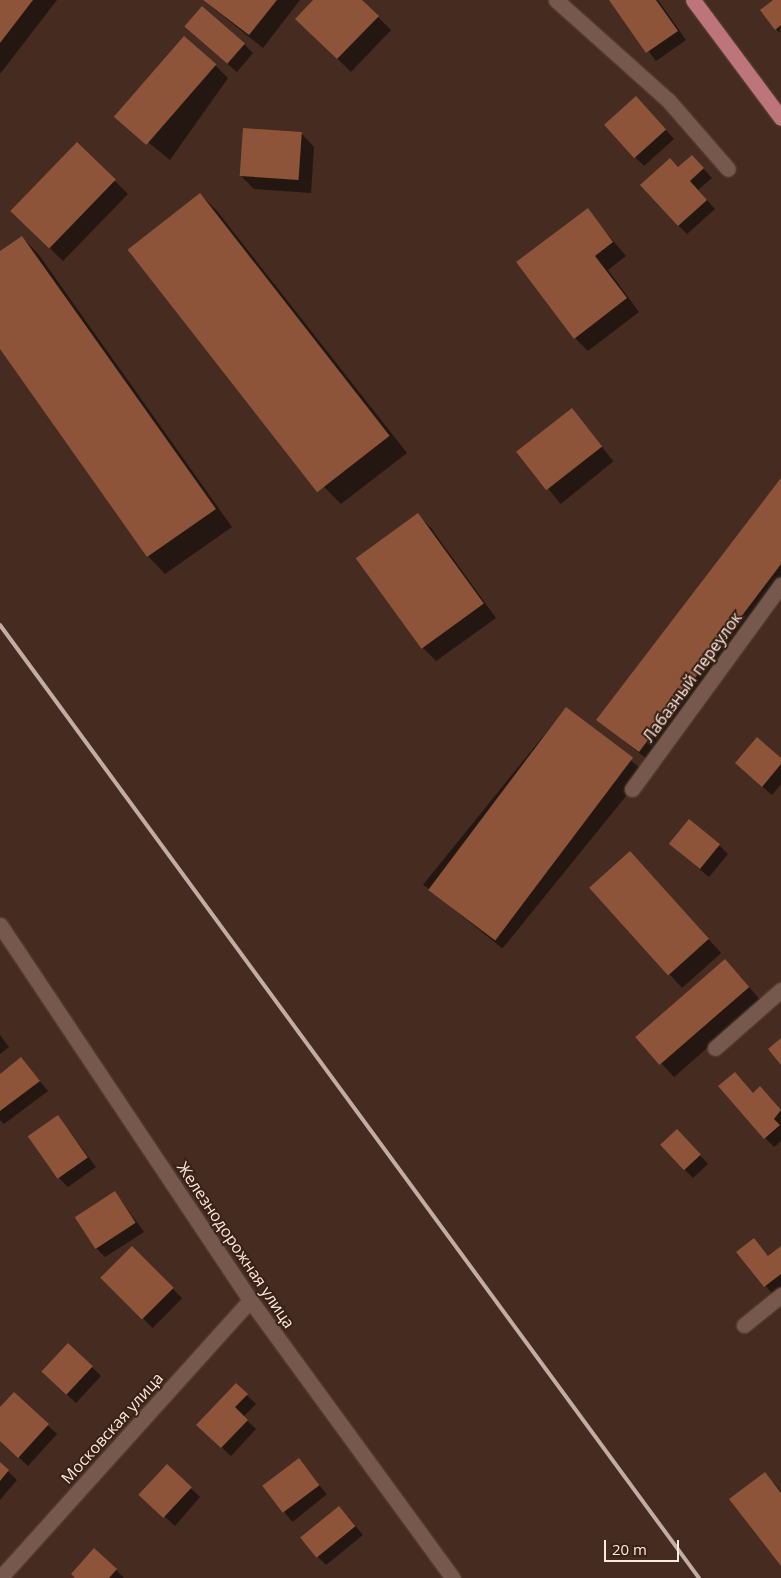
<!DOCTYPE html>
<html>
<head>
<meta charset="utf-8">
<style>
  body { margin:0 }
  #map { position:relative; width:781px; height:1578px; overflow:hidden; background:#452b20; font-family:"Open Sans",sans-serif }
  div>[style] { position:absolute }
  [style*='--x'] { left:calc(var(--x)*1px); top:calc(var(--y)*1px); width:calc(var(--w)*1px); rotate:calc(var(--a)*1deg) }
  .shadow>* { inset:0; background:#0007; transform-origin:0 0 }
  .building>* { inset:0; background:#8d5439; transform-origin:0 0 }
  .roads { filter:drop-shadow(0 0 1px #5c473c) drop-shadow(0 0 1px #5c473c) }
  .minor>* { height:15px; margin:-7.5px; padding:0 7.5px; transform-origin:7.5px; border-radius:7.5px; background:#76594c }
  .major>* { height:15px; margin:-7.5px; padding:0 7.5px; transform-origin:7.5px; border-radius:7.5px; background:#bd747a }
  .rail>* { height:4px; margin:-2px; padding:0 2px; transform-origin:2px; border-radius:2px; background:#c1ada4 }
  span { translate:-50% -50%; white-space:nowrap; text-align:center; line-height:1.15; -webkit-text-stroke:4px #3a2116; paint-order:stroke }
  .street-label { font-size:16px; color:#fbeae2 }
  .scale { position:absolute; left:604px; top:1540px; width:75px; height:22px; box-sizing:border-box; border:2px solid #fbeae2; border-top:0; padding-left:6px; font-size:15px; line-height:18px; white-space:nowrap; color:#fbeae2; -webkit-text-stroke:4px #3a2116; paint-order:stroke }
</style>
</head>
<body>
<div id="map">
  <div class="shadow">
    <div style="clip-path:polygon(0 0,57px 0,0 74px)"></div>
    <div style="clip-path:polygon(203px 0,300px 0,263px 48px)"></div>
    <div style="clip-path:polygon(315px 0,361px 0,391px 30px,351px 72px,297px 19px)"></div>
    <div style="clip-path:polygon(610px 0,658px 0,686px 40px,656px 61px)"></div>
    <div style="clip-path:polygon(775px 0,781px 0,780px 33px,776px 29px)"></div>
    <div style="clip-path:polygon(194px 35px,244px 44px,253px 53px,237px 72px)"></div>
    <div style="clip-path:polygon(215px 65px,228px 78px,170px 160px,122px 121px)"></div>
    <div style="clip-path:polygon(644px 106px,674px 139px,644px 166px,635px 157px)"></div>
    <div style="clip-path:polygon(301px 133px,314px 147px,311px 193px,254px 189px,241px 176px)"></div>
    <div style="clip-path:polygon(701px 166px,712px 178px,698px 190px,715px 209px,687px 234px,678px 225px,679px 168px)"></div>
    <div style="clip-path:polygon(115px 181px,128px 194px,63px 261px,25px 224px)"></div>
    <div style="clip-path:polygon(200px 194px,217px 211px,407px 453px,341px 504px,324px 487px)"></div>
    <div style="clip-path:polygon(587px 210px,626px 256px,608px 270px,639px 312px,588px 351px,575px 338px)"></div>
    <div style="clip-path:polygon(22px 237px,39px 255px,232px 527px,165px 574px,148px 556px,0 347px,0 253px)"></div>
    <div style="left:572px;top:410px;width:66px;height:68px;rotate:51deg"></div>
    <div style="clip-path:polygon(781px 480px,781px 595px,653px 764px,598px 720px)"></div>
    <div style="clip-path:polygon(418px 515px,431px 528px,496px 618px,436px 661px,423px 648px)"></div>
    <div style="left:566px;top:708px;width:102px;height:227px;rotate:39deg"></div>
    <div style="clip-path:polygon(781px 760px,781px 784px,772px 795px,746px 772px)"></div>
    <div style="clip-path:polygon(719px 845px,728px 854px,709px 877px,679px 852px)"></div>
    <div style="clip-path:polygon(643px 866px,721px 953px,682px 988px,590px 887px)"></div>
    <div style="clip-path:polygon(738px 974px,761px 1001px,674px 1077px,638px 1038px)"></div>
    <div style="clip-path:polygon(0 1035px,9px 1047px,0 1054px)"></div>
    <div style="clip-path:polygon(21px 1059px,48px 1091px,4px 1124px,0 1120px,0 1075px)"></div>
    <div style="clip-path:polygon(754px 1094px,769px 1097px,781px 1111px,781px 1141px,774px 1147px,765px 1138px)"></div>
    <div style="clip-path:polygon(58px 1116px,96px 1167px,68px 1187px,59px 1178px)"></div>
    <div style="clip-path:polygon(686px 1140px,708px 1164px,693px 1178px,684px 1169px)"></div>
    <div style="clip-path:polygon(115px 1192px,144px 1232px,105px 1257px,96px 1248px)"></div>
    <div style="clip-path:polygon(754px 1240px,769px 1257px,781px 1248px,781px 1290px,774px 1296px,738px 1252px)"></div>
    <div style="left:132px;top:1248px;width:71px;height:42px;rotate:45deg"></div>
    <div style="clip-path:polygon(92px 1367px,101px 1376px,76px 1403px,52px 1381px)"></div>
    <div style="clip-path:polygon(236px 1385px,256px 1404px,243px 1417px,256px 1429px,231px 1456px,207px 1434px)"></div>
    <div style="clip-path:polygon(14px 1394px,57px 1434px,28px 1466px,0 1440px,0 1409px)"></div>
    <div style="left:299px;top:1460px;width:44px;height:44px;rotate:51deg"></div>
    <div style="clip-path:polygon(0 1464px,17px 1480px,0 1500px)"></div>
    <div style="clip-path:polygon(167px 1466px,200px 1497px,175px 1526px,150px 1503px)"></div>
    <div style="clip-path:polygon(765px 1474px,781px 1491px,781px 1564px)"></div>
    <div style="clip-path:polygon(348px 1517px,363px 1535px,326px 1565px,317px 1556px)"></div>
    <div style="clip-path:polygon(116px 1570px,124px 1578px,77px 1578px)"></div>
  </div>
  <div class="building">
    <div style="clip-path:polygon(0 0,33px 0,0 43px)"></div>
    <div style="clip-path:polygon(203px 0,277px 0,249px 35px)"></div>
    <div style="clip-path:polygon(313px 0,362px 0,379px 16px,337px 59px,295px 19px)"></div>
    <div style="clip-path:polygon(609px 0,656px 0,678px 31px,646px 53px)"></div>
    <div style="clip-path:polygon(773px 0,781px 0,781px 25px,775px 30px,760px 10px)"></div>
    <div style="left:202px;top:6px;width:57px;height:27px;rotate:41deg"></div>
    <div style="left:184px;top:36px;width:43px;height:107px;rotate:41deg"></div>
    <div style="left:636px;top:96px;width:45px;height:43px;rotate:48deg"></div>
    <div style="left:243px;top:128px;width:59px;height:48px;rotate:4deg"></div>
    <div style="left:77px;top:142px;width:54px;height:96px;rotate:44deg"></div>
    <div style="clip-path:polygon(692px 155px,704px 168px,690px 181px,707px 200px,678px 226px,640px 185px,670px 158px,678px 167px)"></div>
    <div style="left:200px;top:193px;width:308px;height:92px;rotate:52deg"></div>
    <div style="clip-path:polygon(588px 208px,613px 242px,595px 256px,627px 298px,574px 339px,516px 262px)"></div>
    <div style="clip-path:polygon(22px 236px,216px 509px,147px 557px,0 349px,0 251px)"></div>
    <div style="left:572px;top:408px;width:49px;height:71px;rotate:52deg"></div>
    <div style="clip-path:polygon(781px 478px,781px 564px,639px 752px,596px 720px)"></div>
    <div style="left:418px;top:513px;width:112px;height:77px;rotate:54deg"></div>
    <div style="left:566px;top:707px;width:84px;height:229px;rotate:37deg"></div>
    <div style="clip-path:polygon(757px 737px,781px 758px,781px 764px,762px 787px,735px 763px)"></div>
    <div style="left:689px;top:819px;width:40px;height:32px;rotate:39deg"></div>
    <div style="left:630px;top:851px;width:118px;height:55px;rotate:48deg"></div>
    <div style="left:725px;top:959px;width:37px;height:119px;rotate:49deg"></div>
    <div style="clip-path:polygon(781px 1038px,781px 1065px,768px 1049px)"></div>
    <div style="clip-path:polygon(21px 1057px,40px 1081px,0 1111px,0 1074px)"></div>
    <div style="clip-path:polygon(735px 1072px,753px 1093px,760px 1086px,781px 1110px,774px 1119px,780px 1125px,764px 1139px,718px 1086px)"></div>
    <div style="left:58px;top:1115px;width:52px;height:37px;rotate:55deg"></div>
    <div style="left:677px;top:1129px;width:35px;height:23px;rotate:47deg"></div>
    <div style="left:115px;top:1191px;width:38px;height:48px;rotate:57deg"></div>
    <div style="clip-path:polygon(754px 1238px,768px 1256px,781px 1246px,781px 1274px,764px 1287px,736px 1252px)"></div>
    <div style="left:132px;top:1246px;width:59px;height:45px;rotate:45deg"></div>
    <div style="left:68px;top:1343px;width:34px;height:39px;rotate:43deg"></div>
    <div style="clip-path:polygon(236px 1383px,248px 1394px,235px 1407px,248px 1420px,221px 1448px,196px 1425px)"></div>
    <div style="clip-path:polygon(14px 1392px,49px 1424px,18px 1458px,0 1441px,0 1407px)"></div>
    <div style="left:299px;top:1458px;width:34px;height:46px;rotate:53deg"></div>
    <div style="clip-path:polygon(0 1462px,9px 1470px,0 1481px)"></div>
    <div style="left:167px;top:1464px;width:34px;height:42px;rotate:43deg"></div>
    <div style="clip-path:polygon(765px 1472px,781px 1493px,781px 1566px,729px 1499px)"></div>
    <div style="left:339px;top:1506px;width:26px;height:50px;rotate:51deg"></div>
    <div style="clip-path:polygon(94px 1548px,117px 1569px,109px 1578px,75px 1578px,71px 1574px)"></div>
  </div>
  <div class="roads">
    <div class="minor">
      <div style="--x:556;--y:0;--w:150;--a:41.8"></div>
      <div style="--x:668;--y:100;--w:91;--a:49"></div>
      <div style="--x:632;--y:789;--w:253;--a:-53.9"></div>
      <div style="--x:0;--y:925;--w:451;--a:56.3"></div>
      <div style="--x:250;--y:1300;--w:344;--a:53.9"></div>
      <div style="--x:715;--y:1048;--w:88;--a:-41.3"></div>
      <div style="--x:744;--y:1325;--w:48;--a:-39"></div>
      <div style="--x:0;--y:1578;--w:374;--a:-48"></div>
    </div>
    <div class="major">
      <div style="--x:693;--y:0;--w:147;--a:53.3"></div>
    </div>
  </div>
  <div class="rail">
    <div style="--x:0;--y:625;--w:1182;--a:53.74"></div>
  </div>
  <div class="street-label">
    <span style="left:692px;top:677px;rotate:-54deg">Лабазный переулок</span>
    <span style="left:236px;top:1245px;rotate:56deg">Железнодорожная улица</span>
    <span style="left:112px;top:1428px;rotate:-48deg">Московская улица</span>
  </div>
  <div class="scale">20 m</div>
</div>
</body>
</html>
